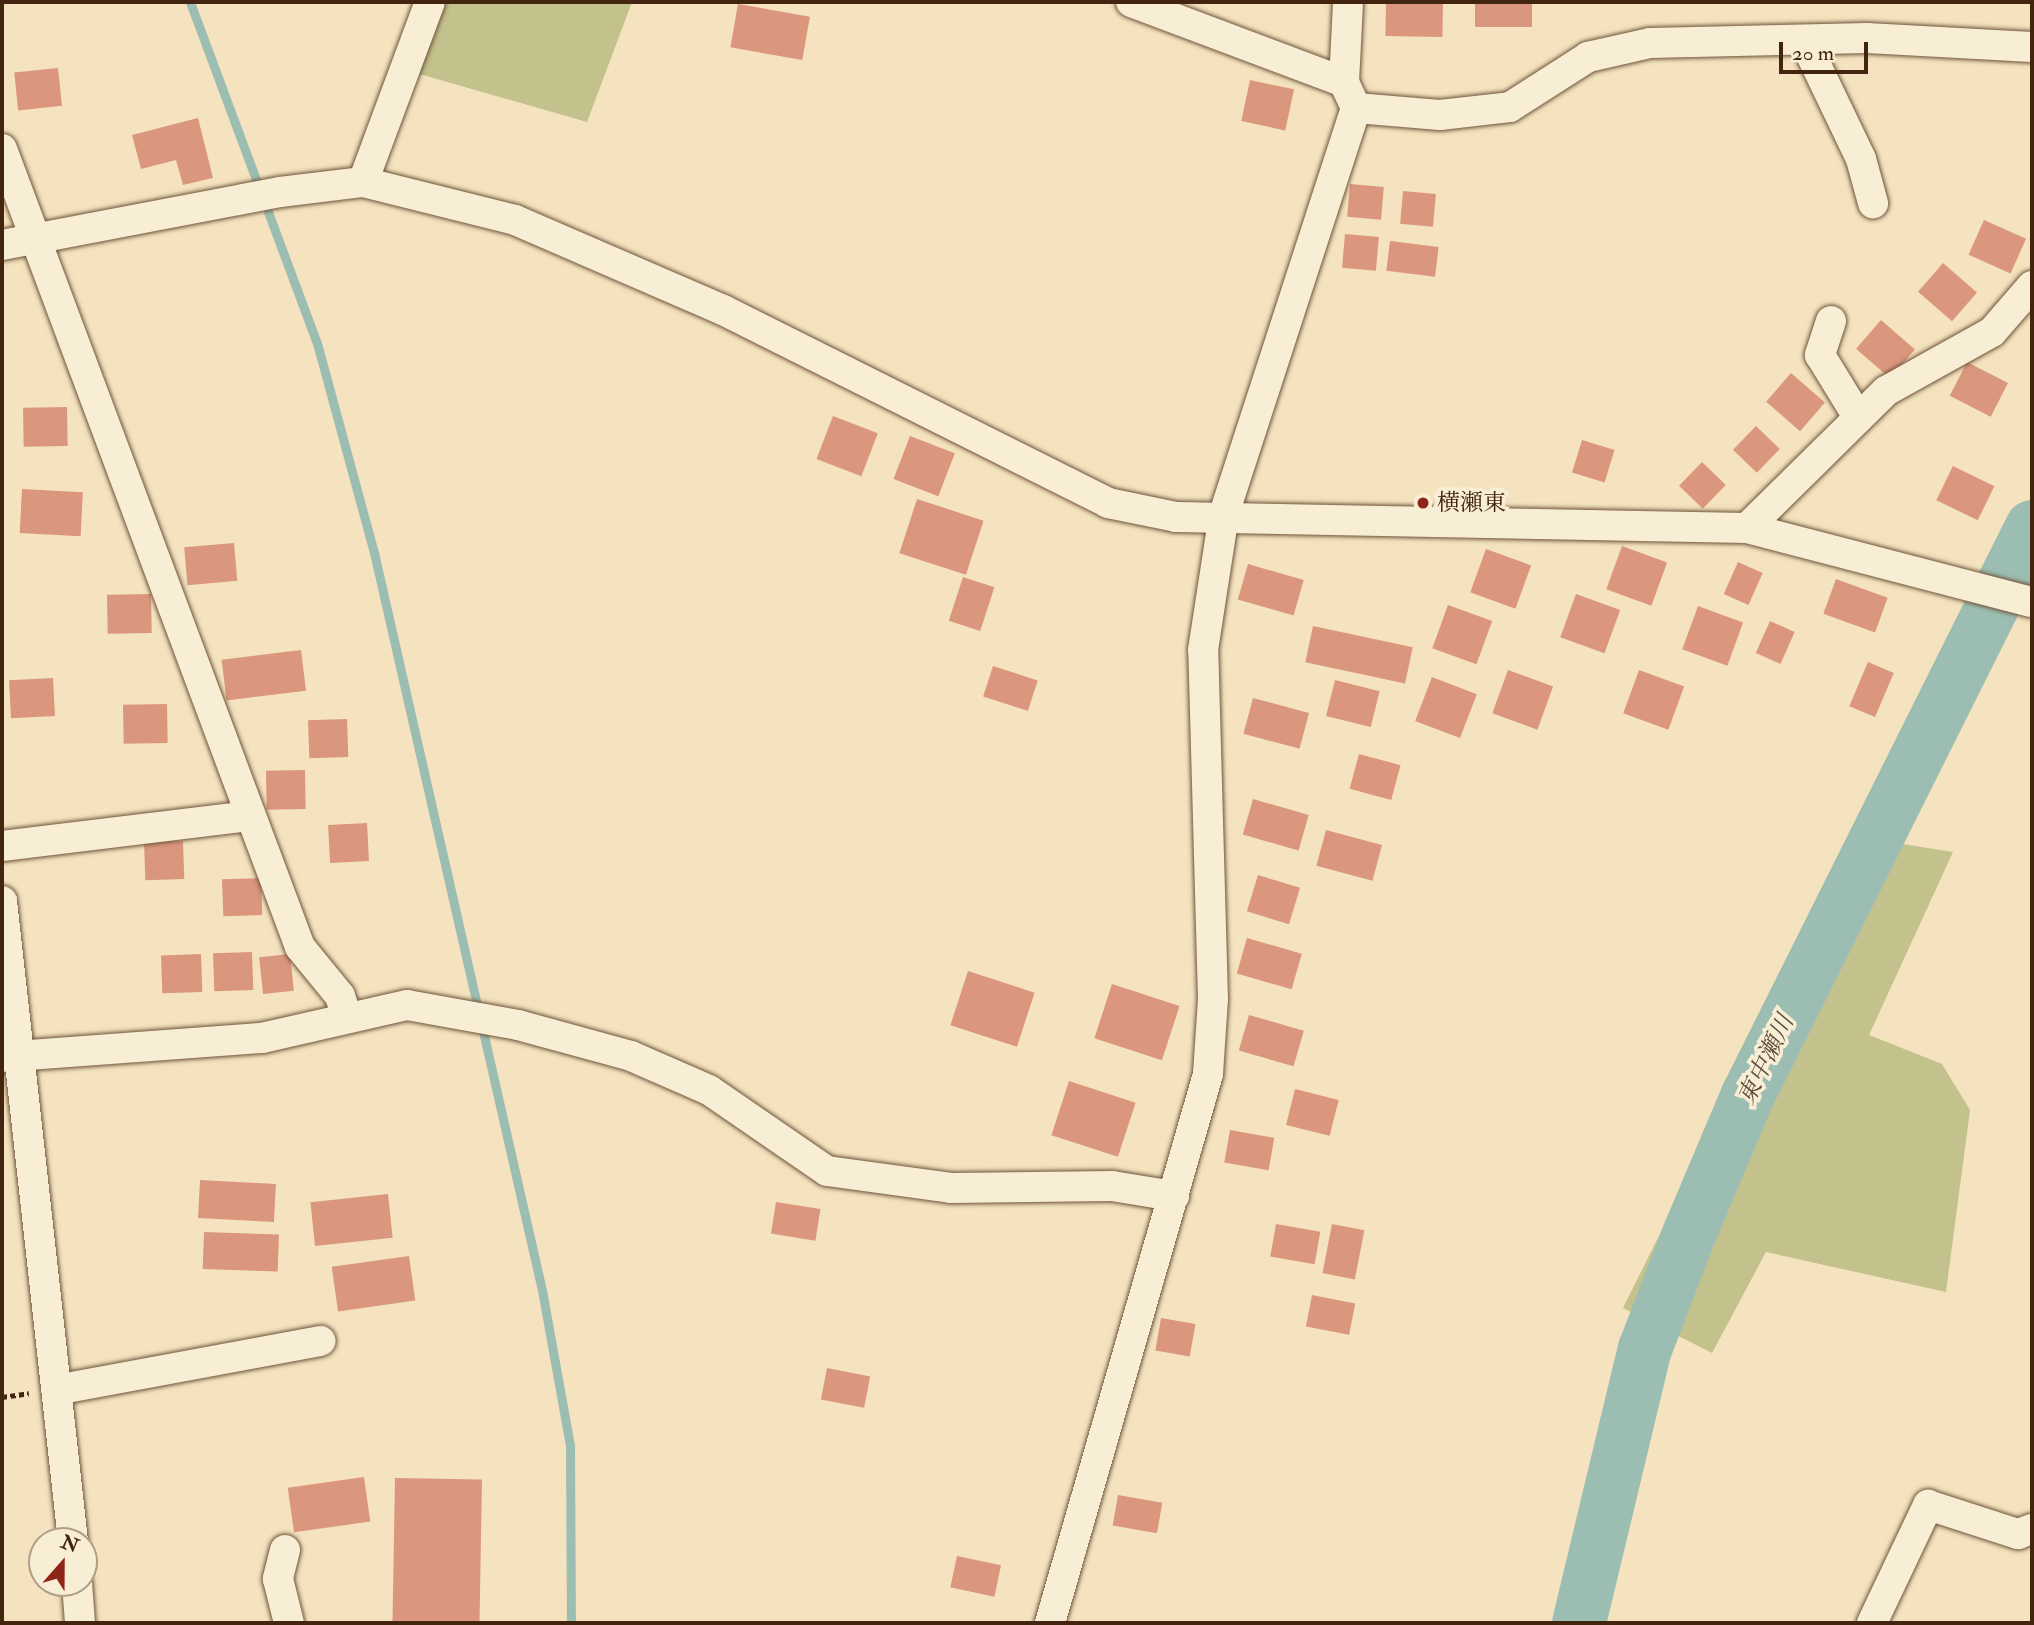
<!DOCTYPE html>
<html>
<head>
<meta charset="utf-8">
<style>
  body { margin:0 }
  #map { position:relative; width:2034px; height:1625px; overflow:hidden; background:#f4e3be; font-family:"IM FELL Double Pica","Noto Serif JP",serif }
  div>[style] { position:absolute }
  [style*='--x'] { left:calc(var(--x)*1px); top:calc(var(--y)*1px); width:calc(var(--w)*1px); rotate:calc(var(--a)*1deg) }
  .green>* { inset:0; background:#c3c18c }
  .stream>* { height:9px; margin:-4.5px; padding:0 4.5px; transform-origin:4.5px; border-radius:4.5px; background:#9cbeb2 }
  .river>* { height:54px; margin:-27px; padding:0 27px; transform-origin:27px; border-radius:27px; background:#9cbeb2 }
  .building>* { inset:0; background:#db967e; transform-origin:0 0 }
  .path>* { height:4.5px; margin-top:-2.25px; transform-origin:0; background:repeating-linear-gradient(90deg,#43250f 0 5px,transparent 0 8.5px) }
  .roads { filter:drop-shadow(0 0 2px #6f543b) drop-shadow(0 0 2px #6f543b) }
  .minor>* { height:30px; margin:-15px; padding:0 15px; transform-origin:15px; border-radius:15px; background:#f8edd5 }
  .dots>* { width:19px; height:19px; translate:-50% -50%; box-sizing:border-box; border:4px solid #f8edd5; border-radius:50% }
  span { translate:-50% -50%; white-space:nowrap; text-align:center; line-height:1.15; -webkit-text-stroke:7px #f8edd5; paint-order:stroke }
  .poi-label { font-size:23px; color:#43250f }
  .left { translate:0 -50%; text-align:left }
  .water-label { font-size:24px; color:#594b38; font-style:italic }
  .frame { position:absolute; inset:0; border:4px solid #43250f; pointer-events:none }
  .north { position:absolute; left:28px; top:1527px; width:70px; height:70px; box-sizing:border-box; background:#f8edd5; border:2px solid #b09d86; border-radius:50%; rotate:21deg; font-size:19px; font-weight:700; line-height:28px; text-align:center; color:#43250f }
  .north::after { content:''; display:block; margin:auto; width:24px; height:32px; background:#8f2418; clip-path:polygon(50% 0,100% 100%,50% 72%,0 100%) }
  .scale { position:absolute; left:1779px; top:42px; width:89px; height:32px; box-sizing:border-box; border:4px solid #43250f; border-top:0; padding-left:9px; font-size:21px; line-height:24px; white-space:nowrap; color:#43250f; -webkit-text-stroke:5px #f8edd5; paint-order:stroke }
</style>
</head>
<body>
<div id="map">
  <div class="green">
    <div style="clip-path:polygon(436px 2px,632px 2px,587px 122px,409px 71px)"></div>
    <div style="clip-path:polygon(1858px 837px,1953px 852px,1869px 1035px,1942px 1064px,1970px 1110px,1946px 1292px,1766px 1252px,1712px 1353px,1623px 1308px)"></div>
  </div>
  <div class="stream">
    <div style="--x:190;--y:2;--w:364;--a:69.6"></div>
    <div style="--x:317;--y:343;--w:222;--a:74.8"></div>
    <div style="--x:375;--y:557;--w:752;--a:77.17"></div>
    <div style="--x:542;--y:1290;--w:158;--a:79.8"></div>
    <div style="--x:570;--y:1445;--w:178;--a:89.7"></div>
  </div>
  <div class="river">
    <div style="--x:1579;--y:1623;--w:282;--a:-76.5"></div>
    <div style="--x:1645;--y:1349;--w:125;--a:-69"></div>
    <div style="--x:1690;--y:1232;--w:149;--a:-67.1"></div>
    <div style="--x:1748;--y:1095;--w:635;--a:-63.43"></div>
  </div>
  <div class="building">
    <div style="left:1386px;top:2px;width:57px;height:34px;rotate:1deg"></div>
    <div style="left:1475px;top:2px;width:57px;height:25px"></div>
    <div style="left:738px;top:4px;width:73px;height:44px;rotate:10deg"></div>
    <div style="left:58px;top:68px;width:38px;height:44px;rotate:84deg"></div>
    <div style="left:1250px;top:80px;width:45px;height:42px;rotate:12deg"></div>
    <div style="clip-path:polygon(198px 118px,213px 178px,183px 185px,176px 160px,141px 169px,132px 135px)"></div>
    <div style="left:1350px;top:184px;width:34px;height:33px;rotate:5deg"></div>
    <div style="left:1403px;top:191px;width:33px;height:33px;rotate:5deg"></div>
    <div style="left:1984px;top:220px;width:46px;height:38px;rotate:24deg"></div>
    <div style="left:1345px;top:234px;width:34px;height:34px;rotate:5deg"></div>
    <div style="left:1390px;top:241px;width:49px;height:30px;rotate:7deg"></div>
    <div style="left:1943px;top:263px;width:45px;height:38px;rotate:41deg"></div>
    <div style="left:1881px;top:320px;width:45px;height:38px;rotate:41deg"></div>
    <div style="left:1967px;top:362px;width:46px;height:38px;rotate:27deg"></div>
    <div style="left:1791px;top:373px;width:45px;height:38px;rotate:41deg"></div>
    <div style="left:67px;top:407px;width:39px;height:44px;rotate:89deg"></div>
    <div style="left:833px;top:416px;width:48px;height:46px;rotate:21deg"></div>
    <div style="left:1756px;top:426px;width:33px;height:33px;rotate:44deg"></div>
    <div style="left:910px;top:436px;width:48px;height:46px;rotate:21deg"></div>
    <div style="left:1582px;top:440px;width:34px;height:34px;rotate:17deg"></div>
    <div style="left:1702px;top:462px;width:33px;height:33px;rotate:44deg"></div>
    <div style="left:1953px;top:466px;width:46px;height:38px;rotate:26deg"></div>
    <div style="left:22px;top:489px;width:61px;height:44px;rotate:3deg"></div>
    <div style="left:917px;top:499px;width:70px;height:57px;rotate:18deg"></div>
    <div style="left:234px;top:543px;width:38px;height:50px;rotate:85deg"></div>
    <div style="left:1622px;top:546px;width:48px;height:46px;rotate:20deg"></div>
    <div style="left:1486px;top:549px;width:48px;height:46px;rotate:20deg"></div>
    <div style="left:1738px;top:562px;width:27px;height:35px;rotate:24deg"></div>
    <div style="left:1248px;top:564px;width:58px;height:37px;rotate:16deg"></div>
    <div style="left:963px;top:577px;width:33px;height:46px;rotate:18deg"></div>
    <div style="left:1836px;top:579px;width:55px;height:37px;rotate:20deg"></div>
    <div style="left:151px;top:594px;width:39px;height:44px;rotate:89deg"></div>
    <div style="left:1576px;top:594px;width:47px;height:46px;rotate:20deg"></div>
    <div style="left:1448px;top:605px;width:47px;height:46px;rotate:20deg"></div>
    <div style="left:1698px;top:606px;width:48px;height:46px;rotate:20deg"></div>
    <div style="left:1770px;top:621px;width:27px;height:35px;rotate:24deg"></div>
    <div style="left:1313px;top:626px;width:102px;height:37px;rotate:12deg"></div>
    <div style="left:301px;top:650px;width:41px;height:80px;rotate:83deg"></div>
    <div style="left:1868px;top:662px;width:28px;height:48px;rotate:23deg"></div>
    <div style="left:993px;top:666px;width:47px;height:32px;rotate:18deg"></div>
    <div style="left:1508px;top:670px;width:48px;height:46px;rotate:20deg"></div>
    <div style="left:1639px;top:670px;width:48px;height:46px;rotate:20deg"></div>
    <div style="left:1432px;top:677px;width:48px;height:47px;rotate:21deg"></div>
    <div style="left:53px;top:678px;width:38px;height:44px;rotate:87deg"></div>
    <div style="left:1335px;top:680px;width:46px;height:37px;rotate:14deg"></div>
    <div style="left:1253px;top:698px;width:58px;height:37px;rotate:15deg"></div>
    <div style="left:167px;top:704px;width:39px;height:44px;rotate:89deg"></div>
    <div style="left:347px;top:719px;width:38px;height:39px;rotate:88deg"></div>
    <div style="left:1359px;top:754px;width:43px;height:36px;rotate:15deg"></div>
    <div style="left:305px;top:770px;width:39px;height:39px;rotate:89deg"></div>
    <div style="left:1253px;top:799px;width:58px;height:37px;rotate:16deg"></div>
    <div style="left:367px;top:823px;width:38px;height:39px;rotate:87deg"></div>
    <div style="left:1326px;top:830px;width:58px;height:37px;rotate:15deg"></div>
    <div style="left:183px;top:841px;width:38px;height:39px;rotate:88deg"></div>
    <div style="left:1258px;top:875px;width:44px;height:38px;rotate:17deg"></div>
    <div style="left:261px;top:878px;width:37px;height:39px;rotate:88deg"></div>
    <div style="left:1247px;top:938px;width:57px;height:37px;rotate:16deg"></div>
    <div style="left:252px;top:952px;width:38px;height:39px;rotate:88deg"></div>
    <div style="left:201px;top:954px;width:38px;height:40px;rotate:88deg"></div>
    <div style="left:290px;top:954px;width:37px;height:31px;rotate:84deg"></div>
    <div style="left:968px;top:971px;width:70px;height:57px;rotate:18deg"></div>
    <div style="left:1112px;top:984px;width:71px;height:57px;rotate:18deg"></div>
    <div style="left:1249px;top:1015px;width:57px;height:37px;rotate:16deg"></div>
    <div style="left:1069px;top:1081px;width:70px;height:57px;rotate:18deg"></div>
    <div style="left:1295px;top:1089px;width:45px;height:37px;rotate:14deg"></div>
    <div style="left:1230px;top:1130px;width:45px;height:33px;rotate:10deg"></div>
    <div style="left:200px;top:1180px;width:76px;height:38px;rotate:3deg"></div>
    <div style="left:388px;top:1194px;width:44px;height:78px;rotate:84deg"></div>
    <div style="left:776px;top:1202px;width:45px;height:32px;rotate:9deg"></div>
    <div style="left:1276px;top:1224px;width:45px;height:33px;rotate:10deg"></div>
    <div style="left:1332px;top:1224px;width:33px;height:50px;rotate:11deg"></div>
    <div style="left:204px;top:1232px;width:75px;height:37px;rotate:2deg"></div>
    <div style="left:409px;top:1256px;width:45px;height:78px;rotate:82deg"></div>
    <div style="left:1312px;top:1295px;width:44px;height:32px;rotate:11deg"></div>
    <div style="left:1161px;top:1318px;width:35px;height:33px;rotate:10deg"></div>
    <div style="left:827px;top:1368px;width:44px;height:32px;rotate:11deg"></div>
    <div style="left:364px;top:1477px;width:45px;height:77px;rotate:82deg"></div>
    <div style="left:395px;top:1478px;width:87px;height:145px;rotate:1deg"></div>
    <div style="left:1118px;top:1495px;width:45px;height:31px;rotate:10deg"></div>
    <div style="left:957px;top:1556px;width:45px;height:32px;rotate:12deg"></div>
  </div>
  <div class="path">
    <div style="--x:2;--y:1397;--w:27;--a:-8"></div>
  </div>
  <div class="roads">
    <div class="minor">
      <div style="--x:1131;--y:2;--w:228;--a:20.6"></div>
      <div style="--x:1804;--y:40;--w:132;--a:64.4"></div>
      <div style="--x:1861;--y:159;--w:46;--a:74.7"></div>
      <div style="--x:1356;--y:108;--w:84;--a:4.8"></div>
      <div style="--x:1440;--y:115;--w:70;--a:-6.5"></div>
      <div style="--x:1510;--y:107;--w:93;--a:-32.7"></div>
      <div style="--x:1588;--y:57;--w:64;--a:-12.7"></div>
      <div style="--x:1650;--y:43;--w:217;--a:-1.3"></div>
      <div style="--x:1867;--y:38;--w:165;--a:3.1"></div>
      <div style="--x:2;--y:149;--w:852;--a:69.52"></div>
      <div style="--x:300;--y:947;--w:63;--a:50.8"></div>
      <div style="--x:340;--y:996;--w:20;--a:72"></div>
      <div style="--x:363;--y:182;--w:192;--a:-69.6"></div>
      <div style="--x:2;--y:245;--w:283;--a:-10.8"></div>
      <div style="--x:280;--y:192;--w:84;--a:-6.9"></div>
      <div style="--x:363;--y:182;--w:157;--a:14"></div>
      <div style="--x:515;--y:220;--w:227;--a:23.4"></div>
      <div style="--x:723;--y:310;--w:431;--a:26.6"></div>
      <div style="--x:1108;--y:503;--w:69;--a:11.6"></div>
      <div style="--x:1176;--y:517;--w:571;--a:1.1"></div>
      <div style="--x:1747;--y:528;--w:294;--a:14.6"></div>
      <div style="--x:1831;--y:321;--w:36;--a:108"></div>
      <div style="--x:1820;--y:355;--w:73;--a:58.5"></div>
      <div style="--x:1747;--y:528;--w:195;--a:-44.6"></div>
      <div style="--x:1886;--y:391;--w:121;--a:-29.1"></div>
      <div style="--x:1992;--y:332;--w:61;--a:-49"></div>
      <div style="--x:2;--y:846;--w:249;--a:-6.9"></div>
      <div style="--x:2;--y:901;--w:644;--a:83.67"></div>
      <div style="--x:2;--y:1057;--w:261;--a:-4.2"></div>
      <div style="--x:262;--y:1038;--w:149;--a:-12.8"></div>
      <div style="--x:407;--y:1005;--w:113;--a:10.2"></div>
      <div style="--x:518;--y:1025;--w:117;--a:15.3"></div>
      <div style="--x:631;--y:1056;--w:85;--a:23.6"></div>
      <div style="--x:709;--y:1090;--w:143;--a:34.5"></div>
      <div style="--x:827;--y:1171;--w:125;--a:7.8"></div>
      <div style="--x:951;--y:1188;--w:161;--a:-0.7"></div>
      <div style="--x:1112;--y:1186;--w:63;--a:9.2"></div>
      <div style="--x:61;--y:1389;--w:264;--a:-10.5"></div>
      <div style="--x:285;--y:1550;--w:30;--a:104"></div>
      <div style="--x:278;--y:1579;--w:45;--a:76"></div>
      <div style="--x:77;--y:1583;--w:40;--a:85.7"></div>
      <div style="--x:1050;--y:1623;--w:571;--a:-73.94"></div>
      <div style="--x:1208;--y:1074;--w:75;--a:-86.2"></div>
      <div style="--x:1213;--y:999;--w:349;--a:-91.6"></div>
      <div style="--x:1203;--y:650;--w:138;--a:-81.2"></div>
      <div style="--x:1224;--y:514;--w:427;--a:-72"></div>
      <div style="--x:1356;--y:108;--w:29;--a:-115"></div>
      <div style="--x:1344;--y:82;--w:80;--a:-87.1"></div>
      <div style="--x:1872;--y:1623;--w:131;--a:-64.6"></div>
      <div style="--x:1928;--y:1505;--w:95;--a:17.9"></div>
      <div style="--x:2018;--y:1534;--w:15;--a:-20"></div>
    </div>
  </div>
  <div class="dots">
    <div style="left:1423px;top:503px;background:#8f2418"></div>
  </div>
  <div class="poi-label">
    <span class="left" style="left:1437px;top:503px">横瀬東</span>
  </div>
  <div class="water-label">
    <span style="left:1766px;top:1060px;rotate:-64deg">東中瀬川</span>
  </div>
  <div class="frame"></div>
  <div class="north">N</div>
  <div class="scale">20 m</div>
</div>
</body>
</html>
